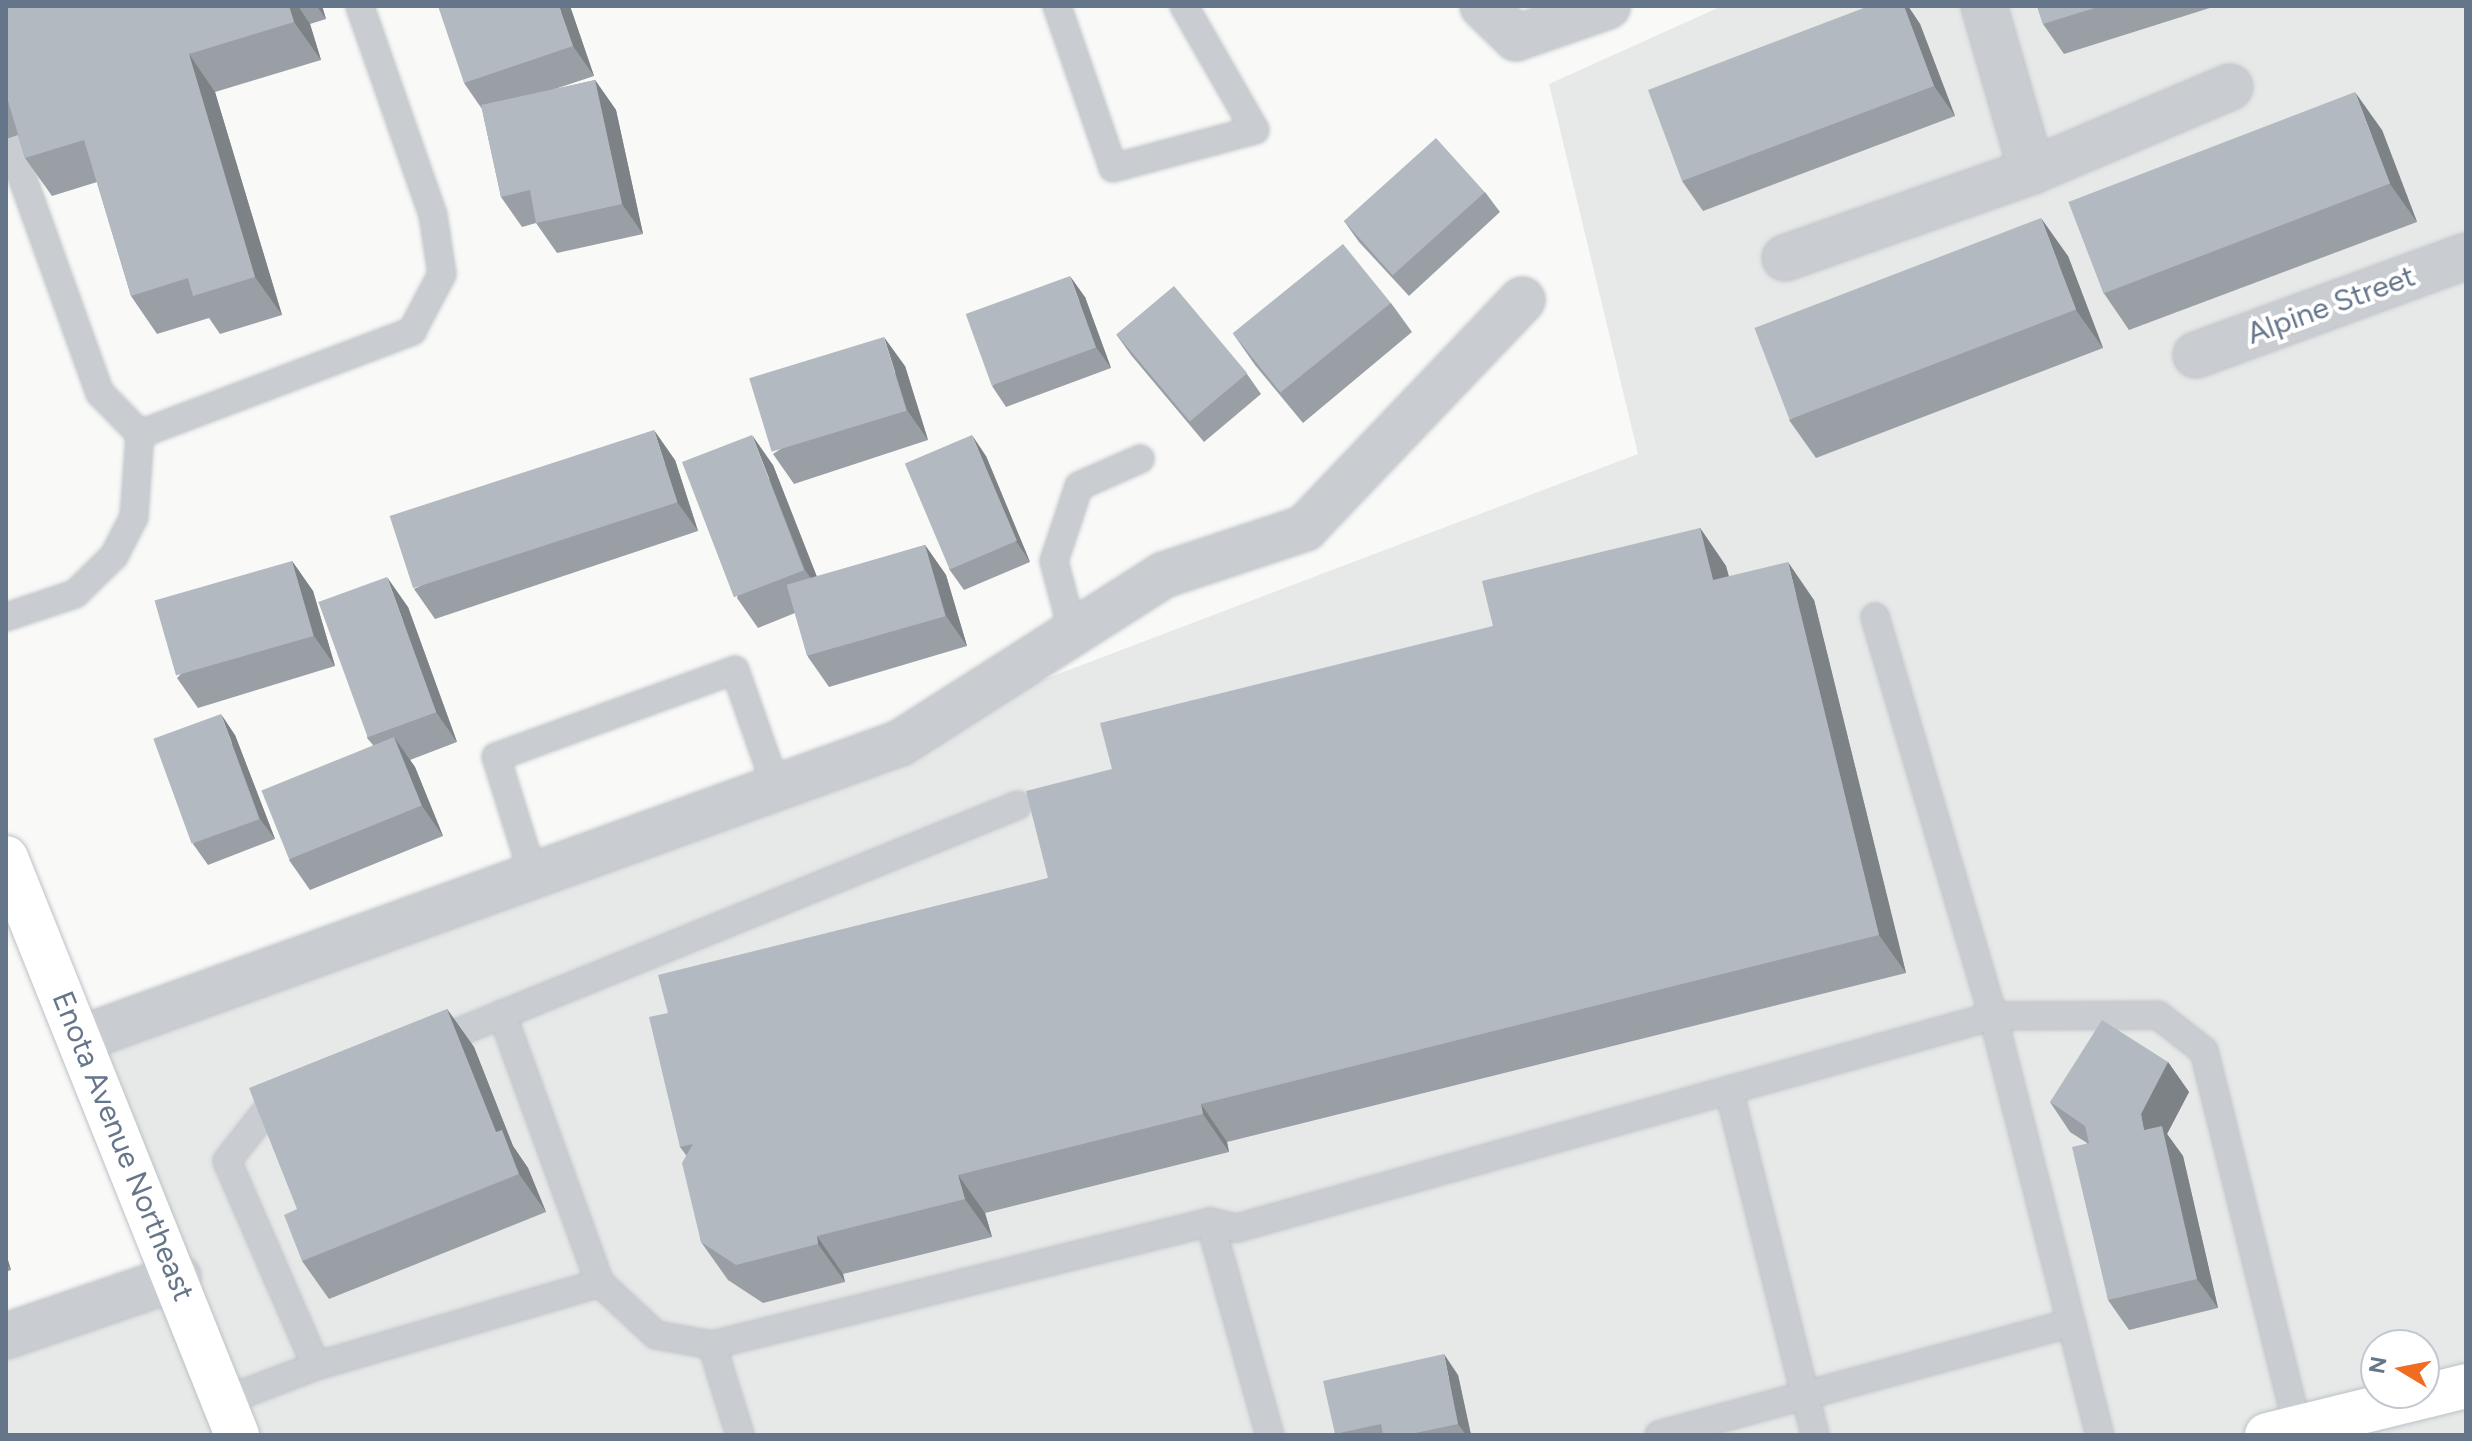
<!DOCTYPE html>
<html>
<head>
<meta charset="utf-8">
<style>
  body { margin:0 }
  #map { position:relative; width:2472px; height:1441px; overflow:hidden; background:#f9faf7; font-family:Figtree,sans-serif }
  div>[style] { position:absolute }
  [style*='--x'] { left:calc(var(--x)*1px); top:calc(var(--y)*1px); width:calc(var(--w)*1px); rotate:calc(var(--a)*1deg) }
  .built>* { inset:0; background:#e7e9e8 }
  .roads { filter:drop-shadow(0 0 2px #bdc1c7) drop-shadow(0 0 2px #bdc1c7) }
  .lane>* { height:26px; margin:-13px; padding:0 13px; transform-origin:13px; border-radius:13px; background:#c9ccd0 }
  .street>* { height:44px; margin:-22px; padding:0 22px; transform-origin:22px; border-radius:22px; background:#c9ccd0 }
  .secondary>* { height:44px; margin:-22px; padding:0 22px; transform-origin:22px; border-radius:22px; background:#fff }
  .highway>* { height:44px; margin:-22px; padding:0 22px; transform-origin:22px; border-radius:22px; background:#fff }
  .wall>* { inset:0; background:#999fa5 }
  .shaded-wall>* { inset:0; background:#7d8286 }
  .building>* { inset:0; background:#b2b9c0; transform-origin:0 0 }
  span { translate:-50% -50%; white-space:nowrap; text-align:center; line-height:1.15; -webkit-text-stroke:8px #fff; paint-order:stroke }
  .street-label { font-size:30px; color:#66768a }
  .frame { position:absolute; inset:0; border:8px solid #66768a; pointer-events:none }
  .north { position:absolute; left:2360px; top:1329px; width:80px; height:80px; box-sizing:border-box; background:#fff; border:2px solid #c2c8d0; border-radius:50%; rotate:280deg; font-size:22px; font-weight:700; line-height:32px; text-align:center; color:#66768a }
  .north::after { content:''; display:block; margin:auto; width:28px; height:36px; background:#ef6c21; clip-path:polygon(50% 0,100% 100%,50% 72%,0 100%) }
</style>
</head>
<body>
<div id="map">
  <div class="built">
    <div style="clip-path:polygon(evenodd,1722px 6px,2466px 6px,2466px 1435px,6px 1435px,6px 1317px,153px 1266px,72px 1048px,1638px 454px,1549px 84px,1722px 6px,2376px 1345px,2424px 1345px,2424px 1393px,2376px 1393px,2376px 1345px)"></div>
  </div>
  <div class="roads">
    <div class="lane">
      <div style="--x:1057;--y:6;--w:171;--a:70.9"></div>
      <div style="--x:1113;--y:168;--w:147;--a:-15"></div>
      <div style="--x:1255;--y:130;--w:143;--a:-119.8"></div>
      <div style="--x:8;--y:138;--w:271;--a:70.2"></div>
      <div style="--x:100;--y:393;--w:57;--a:45.7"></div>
      <div style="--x:6;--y:617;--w:73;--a:-18.4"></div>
      <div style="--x:75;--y:594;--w:54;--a:-44.3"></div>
      <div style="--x:114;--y:556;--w:44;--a:-62.9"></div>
      <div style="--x:134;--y:517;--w:83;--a:-85.9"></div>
      <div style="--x:140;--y:434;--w:291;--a:-20.7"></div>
      <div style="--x:412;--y:331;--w:64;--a:-62.2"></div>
      <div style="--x:442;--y:274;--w:60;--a:-98.7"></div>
      <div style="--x:433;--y:215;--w:221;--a:-109.3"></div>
      <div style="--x:1875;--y:617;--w:416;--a:73.5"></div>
      <div style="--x:1993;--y:1016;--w:165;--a:-0.3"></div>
      <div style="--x:2158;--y:1015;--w:58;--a:38"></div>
      <div style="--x:2204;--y:1051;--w:388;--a:76"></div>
      <div style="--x:1073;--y:633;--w:74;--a:-104.8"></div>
      <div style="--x:1054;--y:561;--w:79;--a:-71.6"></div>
      <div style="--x:1079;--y:486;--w:67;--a:-23.9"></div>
      <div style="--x:534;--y:878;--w:127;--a:-107.4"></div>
      <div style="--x:496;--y:757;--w:254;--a:-20"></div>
      <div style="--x:735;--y:670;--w:126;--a:70.6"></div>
      <div style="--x:502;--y:1014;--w:286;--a:70"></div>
      <div style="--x:432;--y:1043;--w:632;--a:-22.1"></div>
      <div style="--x:1729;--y:1090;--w:356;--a:76"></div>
      <div style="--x:288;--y:1101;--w:22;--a:158"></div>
      <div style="--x:268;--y:1109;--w:66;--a:128.3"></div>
      <div style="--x:227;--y:1161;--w:223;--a:66.5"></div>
      <div style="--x:1210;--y:1222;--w:221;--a:74.3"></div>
      <div style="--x:712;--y:1345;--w:94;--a:72.7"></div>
      <div style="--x:224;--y:1401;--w:98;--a:-20.8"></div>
      <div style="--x:316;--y:1366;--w:296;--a:-16.3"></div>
      <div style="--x:600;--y:1283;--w:76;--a:42.9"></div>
      <div style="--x:656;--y:1335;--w:57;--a:10.1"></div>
      <div style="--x:712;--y:1345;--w:513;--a:-13.87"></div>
      <div style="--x:1210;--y:1222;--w:28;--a:13"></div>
      <div style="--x:1237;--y:1228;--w:785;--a:-15.66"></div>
      <div style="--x:1993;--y:1016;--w:432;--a:75.7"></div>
      <div style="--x:1659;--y:1435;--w:427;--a:-15.2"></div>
    </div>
    <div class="street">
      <div style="--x:1483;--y:6;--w:46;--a:44.1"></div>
      <div style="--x:1516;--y:38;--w:97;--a:-19.2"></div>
      <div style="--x:2032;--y:171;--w:215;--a:-23"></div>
      <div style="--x:1785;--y:258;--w:262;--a:-19.4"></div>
      <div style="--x:2032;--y:171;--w:172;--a:-106.2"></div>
      <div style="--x:2196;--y:355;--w:288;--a:-20.1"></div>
      <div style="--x:80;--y:1039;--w:872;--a:-19.85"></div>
      <div style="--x:900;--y:743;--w:313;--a:-32.5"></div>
      <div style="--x:1164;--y:575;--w:149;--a:-18.4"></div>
      <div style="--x:1305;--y:528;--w:315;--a:-46.4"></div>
      <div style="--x:6;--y:1336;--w:182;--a:-18.9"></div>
    </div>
    <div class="secondary">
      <div style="--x:6;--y:858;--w:622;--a:68.18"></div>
    </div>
    <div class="highway">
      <div style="--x:2267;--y:1435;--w:205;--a:-13.8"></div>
    </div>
  </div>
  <div class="wall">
    <div style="clip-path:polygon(6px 6px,322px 6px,326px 19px,310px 24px,321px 60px,215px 92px,282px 315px,220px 334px,209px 318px,157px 334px,131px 296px,97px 182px,52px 196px,25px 158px,18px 135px,6px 139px)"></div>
    <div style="clip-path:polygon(570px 6px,594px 76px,552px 90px,595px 80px,616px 110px,643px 234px,557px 253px,536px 223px,522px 227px,501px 197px,482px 109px,464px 83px)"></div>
    <div style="clip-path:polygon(1869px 6px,1908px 6px,1920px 24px,1955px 116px,1703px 211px,1682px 181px)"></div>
    <div style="clip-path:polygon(2037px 6px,2216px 6px,2064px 54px,2043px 24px)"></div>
    <div style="clip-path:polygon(2382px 130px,2417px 222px,2129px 330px,2103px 292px)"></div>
    <div style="clip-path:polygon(1485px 192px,1500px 212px,1409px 296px,1359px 242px,1344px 221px)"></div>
    <div style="clip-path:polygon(2068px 256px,2103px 348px,1816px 458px,1789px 420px)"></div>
    <div style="clip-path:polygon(1085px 297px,1111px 368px,1006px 407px,992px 386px)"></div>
    <div style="clip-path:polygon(1391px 303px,1412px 332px,1303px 423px,1255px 365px,1234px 335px)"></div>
    <div style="clip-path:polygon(1116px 334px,1247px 374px,1261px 394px,1204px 442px,1131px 355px)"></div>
    <div style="clip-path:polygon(905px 366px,928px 440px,794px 484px,773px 454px)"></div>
    <div style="clip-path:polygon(986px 456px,1030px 562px,964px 590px,949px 569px)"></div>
    <div style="clip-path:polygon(675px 460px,698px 531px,435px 619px,414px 589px)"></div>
    <div style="clip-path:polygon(773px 465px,817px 577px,925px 545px,946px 575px,967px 646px,829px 687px,808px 657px,795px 613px,758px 628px,737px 598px)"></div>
    <div style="clip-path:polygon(1700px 528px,1726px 566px,1729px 576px,1814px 600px,1906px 973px,1227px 1142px,1229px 1152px,985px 1213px,992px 1237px,843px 1274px,845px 1282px,763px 1303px,728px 1280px,701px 1242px,686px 1155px,680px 1147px,668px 1013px,1048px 878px,1112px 769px,1493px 626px)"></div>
    <div style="clip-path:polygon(292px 561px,313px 591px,335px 666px,198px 708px,177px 678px)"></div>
    <div style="clip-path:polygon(408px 607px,457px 742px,410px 760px,415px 767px,443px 836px,310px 890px,289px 860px,373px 745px,367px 738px)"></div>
    <div style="clip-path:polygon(235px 735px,275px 839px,208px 865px,193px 844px)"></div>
    <div style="clip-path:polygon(447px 1009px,474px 1047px,513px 1146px,528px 1168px,546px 1212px,329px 1299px,302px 1261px,297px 1209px)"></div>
    <div style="clip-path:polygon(2168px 1062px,2189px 1092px,2167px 1134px,2183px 1156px,2218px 1308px,2129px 1330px,2108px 1300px,2087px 1143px,2070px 1132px,2050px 1102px)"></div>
    <div style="clip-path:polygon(6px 1254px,11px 1270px,6px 1272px)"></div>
    <div style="clip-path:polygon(1458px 1375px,1471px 1435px,1336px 1435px,1335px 1434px)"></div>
  </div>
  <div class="shaded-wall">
    <div style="clip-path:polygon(289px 6px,298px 6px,310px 24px,321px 60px,294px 22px)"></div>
    <div style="clip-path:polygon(317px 6px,322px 6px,326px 19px)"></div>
    <div style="clip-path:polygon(559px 6px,570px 6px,594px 76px,573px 46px)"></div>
    <div style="clip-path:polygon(1904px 6px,1908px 6px,1920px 24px,1955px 116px,1934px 86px)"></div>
    <div style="clip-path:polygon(189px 54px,215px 92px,282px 315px,255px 277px)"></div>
    <div style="clip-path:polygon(595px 80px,616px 110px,643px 234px,622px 204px)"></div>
    <div style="clip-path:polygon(2355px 92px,2382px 130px,2417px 222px,2390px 184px)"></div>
    <div style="clip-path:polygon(2041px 218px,2068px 256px,2103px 348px,2076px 310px)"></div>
    <div style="clip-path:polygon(1070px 276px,1085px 297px,1111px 368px,1096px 347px)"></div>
    <div style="clip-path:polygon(884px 337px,905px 366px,928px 440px,907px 410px)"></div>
    <div style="clip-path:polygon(654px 430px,675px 460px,698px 531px,677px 502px)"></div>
    <div style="clip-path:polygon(752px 435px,773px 465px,826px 600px,805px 570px)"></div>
    <div style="clip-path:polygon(972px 435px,986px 456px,1030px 562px,1016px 541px)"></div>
    <div style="clip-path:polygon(1700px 528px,1726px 566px,1739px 619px,1713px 580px)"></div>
    <div style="clip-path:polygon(925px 545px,946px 575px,967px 646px,946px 616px)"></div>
    <div style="clip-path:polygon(292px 561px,313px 591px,335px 666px,314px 636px)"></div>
    <div style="clip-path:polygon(1788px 562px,1814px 600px,1906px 973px,1879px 935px)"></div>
    <div style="clip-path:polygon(387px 577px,408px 607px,457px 742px,436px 712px)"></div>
    <div style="clip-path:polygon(221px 714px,235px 735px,275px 839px,260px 819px)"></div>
    <div style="clip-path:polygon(394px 737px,415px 767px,443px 836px,422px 806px)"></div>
    <div style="clip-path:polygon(447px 1009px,474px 1047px,513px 1146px,528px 1168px,546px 1212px,519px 1174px,496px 1132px)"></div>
    <div style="clip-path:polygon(2168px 1062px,2189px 1092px,2167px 1134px,2183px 1156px,2218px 1308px,2197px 1279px,2144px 1130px,2141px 1114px)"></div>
    <div style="clip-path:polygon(1201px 1104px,1227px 1142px,1229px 1152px,1203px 1114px)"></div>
    <div style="clip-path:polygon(958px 1175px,985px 1213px,992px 1237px,965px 1199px)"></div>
    <div style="clip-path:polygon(817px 1236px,843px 1274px,845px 1282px,818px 1244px)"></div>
    <div style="clip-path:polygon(6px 1254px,11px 1270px,6px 1263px)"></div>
    <div style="clip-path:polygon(1444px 1354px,1458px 1375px,1471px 1435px,1466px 1435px,1458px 1424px)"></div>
  </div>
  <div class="building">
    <div style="clip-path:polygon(6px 6px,289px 6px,294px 22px,189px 54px,255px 277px,193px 296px,188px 278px,131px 296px,84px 140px,25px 158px,6px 94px)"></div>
    <div style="clip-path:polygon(438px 6px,559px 6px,573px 46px,464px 83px)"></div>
    <div style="clip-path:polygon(1869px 6px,1904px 6px,1934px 86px,1682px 181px,1648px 90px)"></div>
    <div style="clip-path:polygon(2037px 6px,2101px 6px,2043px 24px)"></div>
    <div style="clip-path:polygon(595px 80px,622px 204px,536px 223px,530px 190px,501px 197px,481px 105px)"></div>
    <div style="left:2355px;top:92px;width:98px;height:307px;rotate:69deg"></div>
    <div style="left:1436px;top:138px;width:73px;height:124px;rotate:48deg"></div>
    <div style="left:2041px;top:218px;width:98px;height:307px;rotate:69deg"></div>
    <div style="left:1343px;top:244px;width:76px;height:142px;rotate:51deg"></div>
    <div style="left:1070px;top:276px;width:76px;height:111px;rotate:70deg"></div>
    <div style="left:1174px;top:286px;width:114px;height:75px;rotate:50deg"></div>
    <div style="left:884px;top:337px;width:77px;height:141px;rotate:73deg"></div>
    <div style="left:654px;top:430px;width:76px;height:278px;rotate:72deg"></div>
    <div style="left:752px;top:435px;width:145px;height:75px;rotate:69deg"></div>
    <div style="left:972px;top:435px;width:115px;height:73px;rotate:67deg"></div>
    <div style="clip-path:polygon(1700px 528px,1713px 580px,1788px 562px,1879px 935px,1201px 1104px,1203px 1114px,958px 1175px,965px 1199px,817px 1236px,818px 1244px,736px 1265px,701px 1242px,682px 1163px,693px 1144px,680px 1147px,649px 1017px,668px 1013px,658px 975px,1048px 878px,1026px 791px,1112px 769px,1100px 723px,1493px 626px,1482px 581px)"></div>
    <div style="left:925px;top:545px;width:74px;height:144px;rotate:74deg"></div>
    <div style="left:292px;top:561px;width:78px;height:143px;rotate:74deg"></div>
    <div style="left:387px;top:577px;width:144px;height:73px;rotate:70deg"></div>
    <div style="left:221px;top:714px;width:112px;height:72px;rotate:70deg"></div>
    <div style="left:394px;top:737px;width:74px;height:143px;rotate:68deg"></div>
    <div style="clip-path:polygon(447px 1009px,496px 1132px,502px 1130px,519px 1174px,302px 1261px,284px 1215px,297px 1209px,249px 1088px)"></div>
    <div style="clip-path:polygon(2102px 1020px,2168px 1062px,2141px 1114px,2144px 1130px,2162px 1126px,2197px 1279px,2108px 1300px,2072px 1147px,2089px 1143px,2085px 1126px,2050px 1102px)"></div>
    <div style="clip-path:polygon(1444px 1354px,1458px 1424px,1406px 1435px,1383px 1435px,1381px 1424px,1335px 1434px,1323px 1381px)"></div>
  </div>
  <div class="street-label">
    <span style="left:2331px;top:305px;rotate:-20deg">Alpine Street</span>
    <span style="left:123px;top:1146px;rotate:68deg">Enota Avenue Northeast</span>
  </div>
  <div class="frame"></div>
  <div class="north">N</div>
</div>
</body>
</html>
